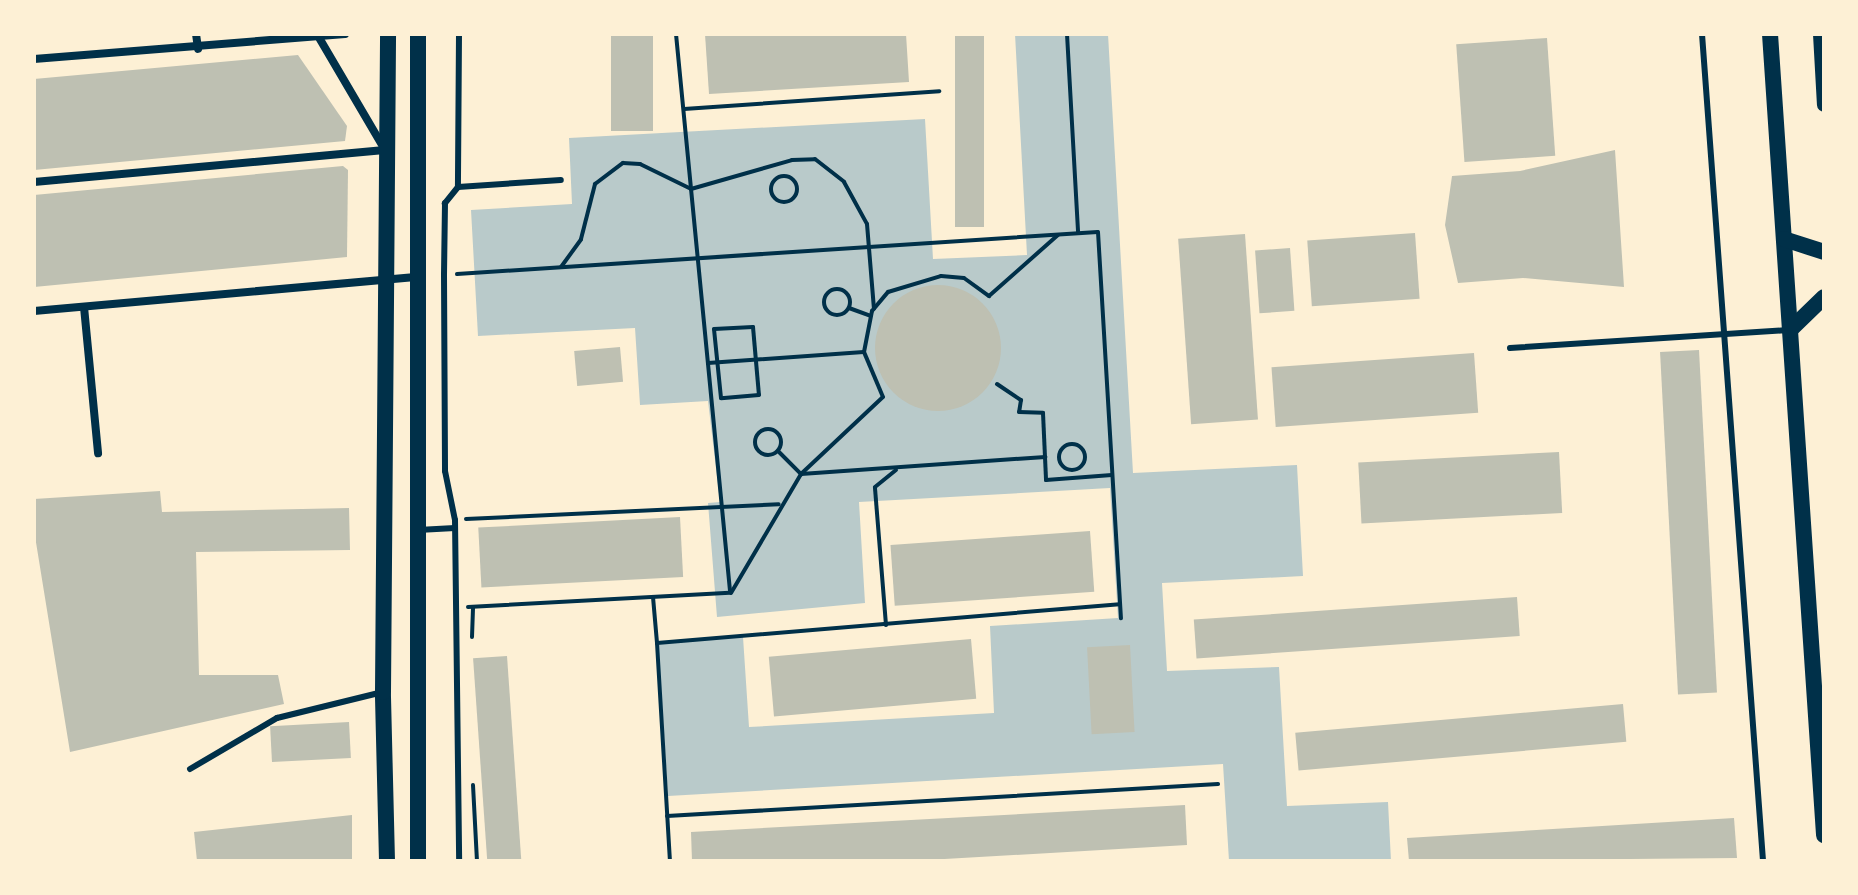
<!DOCTYPE html>
<html>
<head>
<meta charset="utf-8">
<style>
  body { margin:0 }
  #map { position:relative; width:1858px; height:895px; overflow:hidden; background:#fdf0d5; font-family:Figtree,sans-serif }
  div>[style] { position:absolute }
  [style*='--x'] { left:calc(var(--x)*1px); top:calc(var(--y)*1px); width:calc(var(--w)*1px); rotate:calc(var(--a)*1deg) }
  .green>* { inset:0; background:#b9caca }
  .building>* { inset:0; background:#bec0b2; transform-origin:0 0 }
  .round { border-radius:50% }
  .path>* { height:4px; margin:-2px; padding:0 2px; transform-origin:2px; border-radius:2px; background:#003049 }
  .path>.ring { margin:-2px; padding:0; box-sizing:content-box; background:none; border:4px solid #003049; border-radius:50% }
  .service>* { height:6px; margin:-3px; padding:0 3px; transform-origin:3px; border-radius:3px; background:#003049 }
  .minor>* { height:8px; margin:-4px; padding:0 4px; transform-origin:4px; border-radius:4px; background:#003049 }
  .tertiary>* { height:14px; margin:-7px; padding:0 7px; transform-origin:7px; border-radius:7px; background:#003049 }
  .secondary>* { height:16px; margin:-8px; padding:0 8px; transform-origin:8px; border-radius:8px; background:#003049 }
  span { translate:-50% -50%; white-space:nowrap; text-align:center; line-height:1.15; -webkit-text-stroke:8px #fdf0d5; paint-order:stroke }
  .frame { position:absolute; inset:0; border:36px solid #fdf0d5; pointer-events:none }
</style>
</head>
<body>
<div id="map">
  <div class="green">
    <div style="clip-path:polygon(1015px 34px,1108px 34px,1133px 473px,1297px 465px,1303px 576px,1162px 583px,1167px 671px,1279px 667px,1287px 806px,1388px 802px,1391px 861px,1229px 861px,1223px 764px,668px 796px,658px 642px,743px 637px,749px 727px,994px 713px,990px 626px,1118px 618px,1110px 488px,859px 502px,865px 603px,717px 617px,708px 503px,720px 502px,708px 401px,640px 405px,635px 328px,478px 336px,471px 210px,572px 204px,569px 138px,925px 119px,933px 259px,1027px 255px)"></div>
  </div>
  <div class="building">
    <div style="left:611px;top:34px;width:42px;height:97px"></div>
    <div style="clip-path:polygon(705px 34px,906px 34px,909px 82px,709px 94px)"></div>
    <div style="left:955px;top:34px;width:29px;height:193px"></div>
    <div style="left:1547px;top:38px;width:118px;height:91px;rotate:86deg"></div>
    <div style="clip-path:polygon(298px 55px,347px 126px,345px 141px,34px 170px,34px 79px)"></div>
    <div style="clip-path:polygon(1615px 150px,1624px 287px,1523px 278px,1458px 283px,1445px 225px,1452px 176px,1520px 171px)"></div>
    <div style="clip-path:polygon(343px 166px,348px 170px,347px 257px,34px 287px,34px 195px)"></div>
    <div style="left:1415px;top:233px;width:66px;height:108px;rotate:86deg"></div>
    <div style="left:1245px;top:234px;width:186px;height:67px;rotate:86deg"></div>
    <div style="left:1290px;top:248px;width:63px;height:35px;rotate:86deg"></div>
    <div class="round" style="left:875px;top:285px;width:126px;height:126px"></div>
    <div style="left:620px;top:347px;width:35px;height:46px;rotate:85deg"></div>
    <div style="left:1699px;top:350px;width:343px;height:39px;rotate:87deg"></div>
    <div style="left:1474px;top:353px;width:60px;height:203px;rotate:86deg"></div>
    <div style="left:1559px;top:452px;width:61px;height:201px;rotate:87deg"></div>
    <div style="clip-path:polygon(160px 491px,162px 512px,349px 508px,350px 550px,196px 552px,199px 675px,278px 675px,284px 704px,70px 752px,34px 530px,34px 499px)"></div>
    <div style="left:680px;top:517px;width:60px;height:202px;rotate:87deg"></div>
    <div style="left:1090px;top:531px;width:61px;height:200px;rotate:86deg"></div>
    <div style="left:1517px;top:597px;width:39px;height:324px;rotate:86deg"></div>
    <div style="left:971px;top:639px;width:60px;height:203px;rotate:85deg"></div>
    <div style="left:1130px;top:645px;width:87px;height:43px;rotate:87deg"></div>
    <div style="left:507px;top:656px;width:205px;height:34px;rotate:86deg"></div>
    <div style="left:1623px;top:704px;width:38px;height:329px;rotate:85deg"></div>
    <div style="left:349px;top:722px;width:36px;height:79px;rotate:87deg"></div>
    <div style="clip-path:polygon(1185px 805px,1187px 845px,910px 861px,692px 861px,691px 832px)"></div>
    <div style="clip-path:polygon(352px 815px,352px 859px,197px 861px,194px 832px)"></div>
    <div style="clip-path:polygon(1734px 818px,1737px 858px,1409px 861px,1407px 838px)"></div>
  </div>
  <div class="path">
    <div style="--x:676;--y:34;--w:560;--a:84.46"></div>
    <div style="--x:1067;--y:34;--w:199;--a:86.8"></div>
    <div style="--x:684;--y:109;--w:256;--a:-4"></div>
    <div class="ring" style="left:771px;top:176px;width:22px;height:22px"></div>
    <div style="--x:561;--y:267;--w:34;--a:-54"></div>
    <div style="--x:581;--y:239;--w:57;--a:-75.7"></div>
    <div style="--x:595;--y:184;--w:35;--a:-37"></div>
    <div style="--x:623;--y:163;--w:17;--a:3"></div>
    <div style="--x:640;--y:164;--w:57;--a:26.1"></div>
    <div style="--x:691;--y:189;--w:105;--a:-16"></div>
    <div style="--x:792;--y:160;--w:23;--a:-2"></div>
    <div style="--x:815;--y:159;--w:37;--a:38"></div>
    <div style="--x:844;--y:182;--w:48;--a:61.3"></div>
    <div style="--x:867;--y:224;--w:85;--a:85.3"></div>
    <div style="--x:457;--y:274;--w:642;--a:-3.75"></div>
    <div style="--x:1098;--y:232;--w:387;--a:86.6"></div>
    <div class="ring" style="left:824px;top:289px;width:22px;height:22px"></div>
    <div style="--x:849;--y:308;--w:23;--a:20"></div>
    <div style="--x:753;--y:327;--w:68;--a:85"></div>
    <div style="--x:759;--y:395;--w:38;--a:175"></div>
    <div style="--x:721;--y:398;--w:69;--a:-95.8"></div>
    <div style="--x:714;--y:329;--w:39;--a:-3"></div>
    <div style="--x:708;--y:363;--w:156;--a:-4"></div>
    <div style="--x:997;--y:384;--w:29;--a:34"></div>
    <div style="--x:1021;--y:400;--w:12;--a:99"></div>
    <div style="--x:1019;--y:412;--w:24;--a:2"></div>
    <div style="--x:1043;--y:413;--w:67;--a:87.4"></div>
    <div style="--x:1046;--y:480;--w:66;--a:-4.3"></div>
    <div class="ring" style="left:755px;top:429px;width:22px;height:22px"></div>
    <div class="ring" style="left:1059px;top:444px;width:22px;height:22px"></div>
    <div style="--x:778;--y:451;--w:33;--a:45"></div>
    <div style="--x:801;--y:474;--w:245;--a:-4"></div>
    <div style="--x:466;--y:519;--w:313;--a:-2.7"></div>
    <div style="--x:731;--y:593;--w:138;--a:-59.5"></div>
    <div style="--x:801;--y:474;--w:112;--a:-43.2"></div>
    <div style="--x:883;--y:397;--w:49;--a:-112.9"></div>
    <div style="--x:864;--y:352;--w:42;--a:-79"></div>
    <div style="--x:872;--y:311;--w:25;--a:-50"></div>
    <div style="--x:888;--y:292;--w:55;--a:-16.8"></div>
    <div style="--x:941;--y:276;--w:23;--a:5"></div>
    <div style="--x:964;--y:278;--w:31;--a:36"></div>
    <div style="--x:989;--y:296;--w:92;--a:-41.5"></div>
    <div style="--x:653;--y:597;--w:46;--a:85"></div>
    <div style="--x:657;--y:643;--w:464;--a:-4.8"></div>
    <div style="--x:468;--y:607;--w:262;--a:-3.1"></div>
    <div style="--x:886;--y:625;--w:138;--a:-94.6"></div>
    <div style="--x:875;--y:487;--w:27;--a:-39"></div>
    <div style="--x:472;--y:637;--w:30;--a:-88"></div>
    <div style="--x:657;--y:643;--w:218;--a:86.6"></div>
    <div style="--x:473;--y:785;--w:76;--a:87"></div>
    <div style="--x:667;--y:816;--w:552;--a:-3.32"></div>
  </div>
  <div class="service">
    <div style="--x:459;--y:34;--w:153;--a:90.4"></div>
    <div style="--x:458;--y:187;--w:21;--a:129"></div>
    <div style="--x:445;--y:203;--w:72;--a:90.8"></div>
    <div style="--x:444;--y:275;--w:196;--a:89.7"></div>
    <div style="--x:445;--y:471;--w:50;--a:78.5"></div>
    <div style="--x:455;--y:520;--w:341;--a:89.3"></div>
    <div style="--x:1702;--y:34;--w:829;--a:85.78"></div>
    <div style="--x:458;--y:187;--w:103;--a:-3.9"></div>
    <div style="--x:1510;--y:348;--w:281;--a:-3.7"></div>
    <div style="--x:418;--y:530;--w:37;--a:-3"></div>
    <div style="--x:190;--y:769;--w:101;--a:-30.4"></div>
    <div style="--x:277;--y:718;--w:109;--a:-13.8"></div>
  </div>
  <div class="minor">
    <div style="--x:196;--y:34;--w:15;--a:82"></div>
    <div style="--x:34;--y:59;--w:312;--a:-4.6"></div>
    <div style="--x:34;--y:182;--w:352;--a:-5.2"></div>
    <div style="--x:385;--y:150;--w:134;--a:-120.4"></div>
    <div style="--x:84;--y:307;--w:147;--a:84.5"></div>
    <div style="--x:34;--y:311;--w:383;--a:-5.1"></div>
  </div>
  <div class="tertiary">
    <div style="--x:1820;--y:34;--w:71;--a:86.8"></div>
  </div>
  <div class="secondary">
    <div style="--x:418;--y:34;--w:827;--a:90"></div>
    <div style="--x:1770;--y:34;--w:803;--a:86.14"></div>
    <div style="--x:1784;--y:239;--w:42;--a:18"></div>
    <div style="--x:1790;--y:330;--w:47;--a:-44.1"></div>
    <div style="--x:387;--y:861;--w:169;--a:-91.4"></div>
    <div style="--x:383;--y:692;--w:658;--a:-89.56"></div>
  </div>
  <div class="frame"></div>
</div>
</body>
</html>
